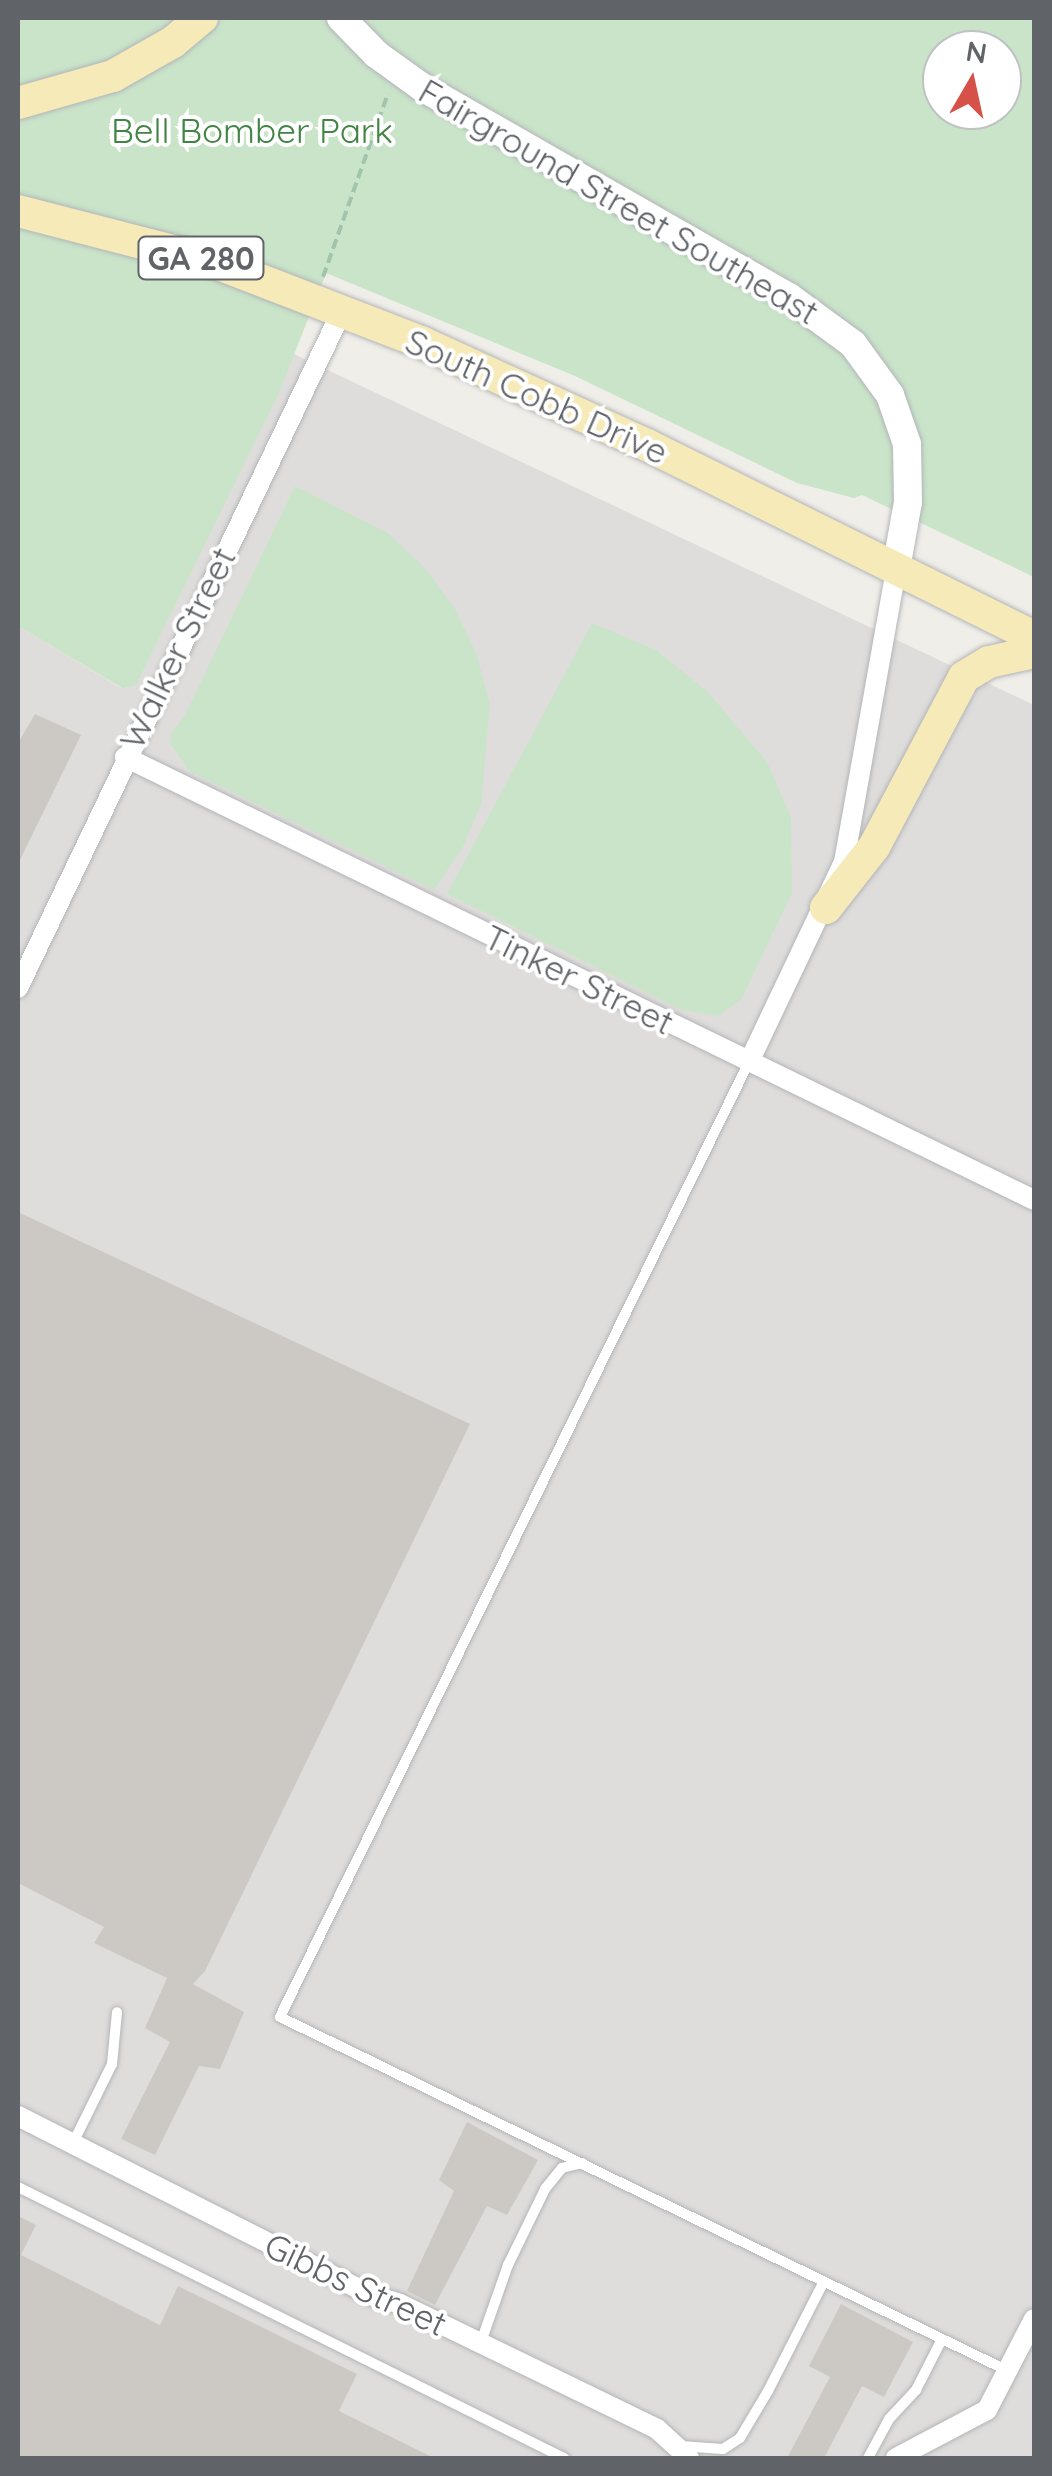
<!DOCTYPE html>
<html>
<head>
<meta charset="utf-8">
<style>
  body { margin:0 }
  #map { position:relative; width:1052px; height:2476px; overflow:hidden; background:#f0eee9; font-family:Quicksand,sans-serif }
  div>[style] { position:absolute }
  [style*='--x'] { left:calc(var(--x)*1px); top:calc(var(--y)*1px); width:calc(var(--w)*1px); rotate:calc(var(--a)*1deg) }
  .industrial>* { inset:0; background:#dfdddb }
  .green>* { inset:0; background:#c9e4c9 }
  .building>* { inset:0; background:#ccc9c5 }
  .path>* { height:4px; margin-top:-2px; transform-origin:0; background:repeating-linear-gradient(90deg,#a2c4ac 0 10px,transparent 0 15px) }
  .roads { filter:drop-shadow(0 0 2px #b3b5b9) drop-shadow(0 0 2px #b3b5b9) }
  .service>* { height:10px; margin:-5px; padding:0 5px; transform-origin:5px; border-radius:5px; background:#fff }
  .minor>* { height:20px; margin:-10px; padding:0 10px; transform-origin:10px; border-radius:10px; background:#fff }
  .secondary>* { height:28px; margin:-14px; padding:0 14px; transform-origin:14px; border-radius:14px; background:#fff }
  .primary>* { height:32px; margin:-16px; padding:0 16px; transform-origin:16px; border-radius:16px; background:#f6ebb8 }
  span { translate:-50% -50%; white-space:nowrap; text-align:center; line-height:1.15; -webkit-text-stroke:8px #fff; paint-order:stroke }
  .shield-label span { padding:2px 8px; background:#fff; border:2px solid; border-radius:8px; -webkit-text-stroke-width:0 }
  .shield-label { font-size:32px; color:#606367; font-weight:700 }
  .park-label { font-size:35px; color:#418444 }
  .street-label { font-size:35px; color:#606367 }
  .frame { position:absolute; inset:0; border:20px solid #606367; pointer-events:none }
  .north { position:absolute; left:922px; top:30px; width:100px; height:100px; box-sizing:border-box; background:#fff; border:2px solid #bfc1c2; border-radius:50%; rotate:9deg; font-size:28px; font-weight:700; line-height:40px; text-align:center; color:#606367 }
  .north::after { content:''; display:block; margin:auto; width:35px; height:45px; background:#d65249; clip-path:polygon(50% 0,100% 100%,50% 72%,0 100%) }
</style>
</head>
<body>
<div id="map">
  <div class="industrial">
    <div style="clip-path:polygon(294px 354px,1034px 705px,1034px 2458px,18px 2458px,18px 626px,121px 688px,246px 458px)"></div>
  </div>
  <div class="green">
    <div style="clip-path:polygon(evenodd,18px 18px,1034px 18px,1034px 577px,862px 495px,854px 498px,797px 483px,575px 376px,326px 273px,279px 393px,136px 685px,122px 688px,18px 626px,18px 18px,942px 50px,1002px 50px,1002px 110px,942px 110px,942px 50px)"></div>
    <div style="clip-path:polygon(295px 486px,388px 533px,425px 568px,455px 609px,477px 655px,490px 705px,481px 804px,462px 849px,434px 890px,189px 771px,170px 743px,171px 733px,184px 717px)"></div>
    <div style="clip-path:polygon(592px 623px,656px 650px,707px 691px,767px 762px,791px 817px,792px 893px,741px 1000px,718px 1016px,682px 1010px,447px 894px)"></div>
  </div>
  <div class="building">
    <div style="clip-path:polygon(35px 714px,81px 735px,18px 864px,18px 743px)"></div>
    <div style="clip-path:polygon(18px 1212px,470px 1424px,205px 1971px,193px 1984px,244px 2012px,220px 2069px,199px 2066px,155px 2155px,121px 2139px,170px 2042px,145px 2028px,167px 1978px,94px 1943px,104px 1927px,18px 1883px)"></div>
    <div style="clip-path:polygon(467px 2122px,538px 2160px,507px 2215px,487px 2206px,435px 2305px,407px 2291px,454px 2191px,439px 2180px)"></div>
    <div style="clip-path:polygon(18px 2216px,36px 2225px,21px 2255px,160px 2325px,178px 2286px,357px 2374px,339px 2411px,434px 2458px,18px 2458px)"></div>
    <div style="clip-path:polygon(841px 2304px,913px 2342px,884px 2397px,862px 2386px,824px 2458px,787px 2458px,830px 2377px,809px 2366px)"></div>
  </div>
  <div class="path">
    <div style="--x:323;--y:277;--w:195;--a:-70.5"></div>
  </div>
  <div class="roads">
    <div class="service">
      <div style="--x:749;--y:1062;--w:1064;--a:116.16"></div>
      <div style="--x:280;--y:2017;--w:810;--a:25.93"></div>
      <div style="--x:73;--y:2143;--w:88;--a:-63.7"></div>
      <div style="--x:112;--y:2064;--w:52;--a:-84.5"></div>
      <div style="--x:18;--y:2187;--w:610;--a:26.4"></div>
      <div style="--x:481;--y:2342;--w:82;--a:-70.7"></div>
      <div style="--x:508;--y:2265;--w:85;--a:-64"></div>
      <div style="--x:545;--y:2189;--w:27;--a:-51"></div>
      <div style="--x:562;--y:2168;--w:21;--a:-14"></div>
      <div style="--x:680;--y:2446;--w:43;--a:4"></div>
      <div style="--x:723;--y:2449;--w:20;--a:-33"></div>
      <div style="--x:740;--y:2438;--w:55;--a:-59.2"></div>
      <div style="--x:768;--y:2391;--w:123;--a:-63"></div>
      <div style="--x:868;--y:2458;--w:44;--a:-61.7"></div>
      <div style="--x:889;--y:2419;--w:40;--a:-47"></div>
      <div style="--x:916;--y:2390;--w:57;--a:-63"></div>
    </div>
    <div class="minor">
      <div style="--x:125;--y:757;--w:1011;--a:25.98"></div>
      <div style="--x:18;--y:988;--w:751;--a:-64.43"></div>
      <div style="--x:749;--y:1062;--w:221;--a:-64.6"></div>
      <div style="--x:844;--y:862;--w:298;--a:-79.9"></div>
      <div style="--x:18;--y:2116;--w:396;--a:26.9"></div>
      <div style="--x:371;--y:2295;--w:30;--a:17"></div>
      <div style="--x:400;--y:2304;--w:286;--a:25.9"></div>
      <div style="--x:657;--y:2429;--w:43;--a:42.2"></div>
      <div style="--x:896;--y:2458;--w:103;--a:-27.8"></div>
      <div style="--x:987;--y:2410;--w:102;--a:-62.7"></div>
    </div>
    <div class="secondary">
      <div style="--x:341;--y:18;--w:50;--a:45.8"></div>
      <div style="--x:376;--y:54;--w:57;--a:35.7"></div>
      <div style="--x:422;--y:87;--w:423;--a:29.8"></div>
      <div style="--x:789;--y:297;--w:79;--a:36.3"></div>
      <div style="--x:853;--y:344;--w:63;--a:54"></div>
      <div style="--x:890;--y:395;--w:52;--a:70.9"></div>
      <div style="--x:907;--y:444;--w:58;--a:89"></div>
      <div style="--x:908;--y:502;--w:68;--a:100.2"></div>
    </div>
    <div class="primary">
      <div style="--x:18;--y:103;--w:99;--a:-15.9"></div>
      <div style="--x:113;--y:76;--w:69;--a:-29.5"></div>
      <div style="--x:173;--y:42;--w:38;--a:-40"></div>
      <div style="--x:18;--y:211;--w:199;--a:14.5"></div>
      <div style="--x:211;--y:261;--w:227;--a:21.1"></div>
      <div style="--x:423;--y:343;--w:246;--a:24.5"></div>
      <div style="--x:647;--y:445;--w:432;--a:26.4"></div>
      <div style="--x:826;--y:908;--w:78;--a:-51.8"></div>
      <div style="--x:874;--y:847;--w:192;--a:-62.1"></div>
      <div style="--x:964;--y:677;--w:29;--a:-31"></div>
      <div style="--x:989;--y:662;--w:46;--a:-12.5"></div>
    </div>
  </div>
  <div class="shield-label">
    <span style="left:201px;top:258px">GA 280</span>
  </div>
  <div class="park-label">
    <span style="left:252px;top:130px">Bell Bomber Park</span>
  </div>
  <div class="street-label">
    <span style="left:619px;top:201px;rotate:30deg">Fairground Street Southeast</span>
    <span style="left:537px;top:396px;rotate:24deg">South Cobb Drive</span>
    <span style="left:177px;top:648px;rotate:-64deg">Walker Street</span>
    <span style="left:579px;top:979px;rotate:26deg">Tinker Street</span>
    <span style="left:356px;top:2284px;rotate:25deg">Gibbs Street</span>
  </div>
  <div class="frame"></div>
  <div class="north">N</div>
</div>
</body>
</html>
